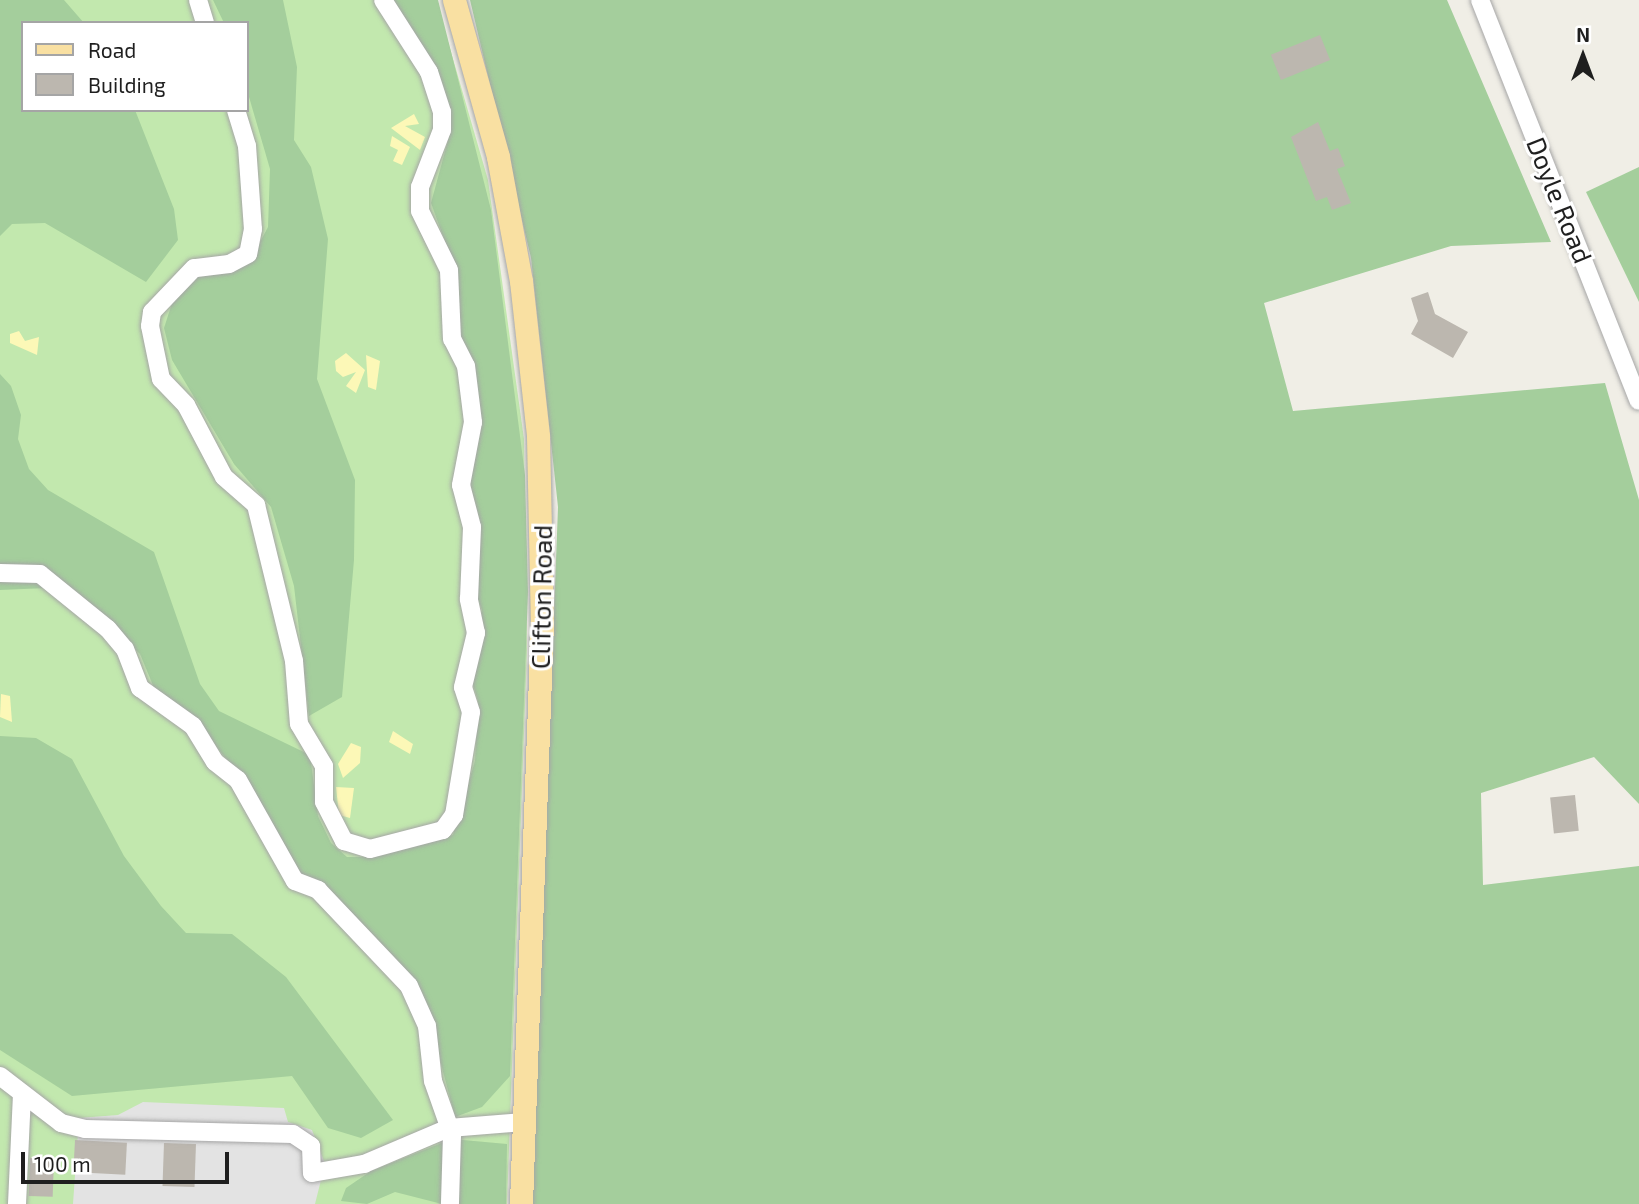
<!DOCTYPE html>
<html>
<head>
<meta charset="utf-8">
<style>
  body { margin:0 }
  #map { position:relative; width:1639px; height:1204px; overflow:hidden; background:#f0eee6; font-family:"Exo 2",sans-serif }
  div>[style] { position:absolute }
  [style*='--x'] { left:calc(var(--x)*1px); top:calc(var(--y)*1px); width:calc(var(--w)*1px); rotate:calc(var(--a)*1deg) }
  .grass>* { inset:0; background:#c2e8ae }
  .forest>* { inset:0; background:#a4ce9c }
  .sand>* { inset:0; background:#fcf8b7 }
  .parking>* { inset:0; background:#e3e3e3 }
  .building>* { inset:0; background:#bcb7af; transform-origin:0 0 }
  .roads { filter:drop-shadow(0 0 2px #a6a6a6) drop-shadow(0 0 2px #a6a6a6) }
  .minor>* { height:18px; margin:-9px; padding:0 9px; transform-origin:9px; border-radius:9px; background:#fff }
  .major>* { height:23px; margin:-11.5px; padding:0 11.5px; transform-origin:11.5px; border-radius:11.5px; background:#f9e0a2 }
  span { translate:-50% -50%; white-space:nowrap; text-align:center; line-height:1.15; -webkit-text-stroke:6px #fff; paint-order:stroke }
  .street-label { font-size:26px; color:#1f1f1f }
  .legend { position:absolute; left:21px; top:21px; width:228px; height:91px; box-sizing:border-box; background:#fff; border:2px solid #a5a5a5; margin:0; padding:9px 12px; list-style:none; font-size:21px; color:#1f1f1f }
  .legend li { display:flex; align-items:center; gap:14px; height:35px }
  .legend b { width:35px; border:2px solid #a5a5a5 }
  .north { position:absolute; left:1548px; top:21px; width:70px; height:70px; -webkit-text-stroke:5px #fff; paint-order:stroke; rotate:0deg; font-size:19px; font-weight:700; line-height:28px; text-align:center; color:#1f1f1f }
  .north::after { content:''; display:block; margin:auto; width:24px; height:32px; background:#1f1f1f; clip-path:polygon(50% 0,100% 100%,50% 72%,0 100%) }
  .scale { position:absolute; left:21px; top:1152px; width:208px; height:32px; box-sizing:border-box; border:4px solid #1f1f1f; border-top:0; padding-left:9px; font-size:21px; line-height:24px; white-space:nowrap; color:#1f1f1f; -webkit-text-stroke:5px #fff; paint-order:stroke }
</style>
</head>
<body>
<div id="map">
  <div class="grass">
    <div style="clip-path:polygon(evenodd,0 0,436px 0,488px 180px,524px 439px,527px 650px,507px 1204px,0 1204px,0 0,23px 23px,247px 23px,247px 110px,23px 110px,23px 23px)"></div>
  </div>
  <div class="forest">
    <div style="clip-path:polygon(0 0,64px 0,84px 23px,23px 23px,23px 110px,135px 110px,174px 209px,178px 240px,146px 282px,45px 223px,12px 224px,0 236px)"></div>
    <div style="clip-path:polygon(213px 0,283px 0,297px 67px,294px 140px,311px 167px,328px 239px,317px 379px,355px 480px,354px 560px,342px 697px,309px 716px,294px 586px,271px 507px,234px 464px,172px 360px,164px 328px,174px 297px,204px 270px,249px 263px,268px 227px,270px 169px,247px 90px,247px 23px,224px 23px)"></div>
    <div style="clip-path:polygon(392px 0,438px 0,491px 210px,525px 475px,528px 592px,510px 1076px,482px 1107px,455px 1117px,425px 1003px,286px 860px,270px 817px,241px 777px,193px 718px,157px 695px,140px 654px,80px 595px,47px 588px,0 590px,0 374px,11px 386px,21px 415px,18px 439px,29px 469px,48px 490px,154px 552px,200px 684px,219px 711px,310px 755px,318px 816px,331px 843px,347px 857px,374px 857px,453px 835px,475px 761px,478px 701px,470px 674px,482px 610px,472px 583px,471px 479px,481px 429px,456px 328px,457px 275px,431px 203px,450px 133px)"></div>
    <div style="clip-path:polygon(470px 0,1447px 0,1551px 242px,1451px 246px,1264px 303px,1293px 411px,1605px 383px,1639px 500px,1639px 804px,1594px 757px,1481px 793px,1483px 885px,1639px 866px,1639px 1204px,532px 1204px,558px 507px,531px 258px)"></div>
    <div style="clip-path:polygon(1639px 167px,1639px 302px,1586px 192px)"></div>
    <div style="clip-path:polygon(0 736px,36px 738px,72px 759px,124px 856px,161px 906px,186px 933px,232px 934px,286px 977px,393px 1120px,361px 1138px,328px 1128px,292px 1076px,72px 1096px,0 1050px)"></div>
    <div style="clip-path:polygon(452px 1139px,507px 1144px,506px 1204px,442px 1204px,395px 1192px,367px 1204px,341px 1201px,346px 1188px,371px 1171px)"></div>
  </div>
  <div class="sand">
    <div style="clip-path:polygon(414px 114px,419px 124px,405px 126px,425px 137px,420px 150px,391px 128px)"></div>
    <div style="clip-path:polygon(392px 136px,410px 147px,402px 165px,393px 161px,398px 150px,390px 146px)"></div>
    <div style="clip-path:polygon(19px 331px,25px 341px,39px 337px,37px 355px,10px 343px,10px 334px)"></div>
    <div style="clip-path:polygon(346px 353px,365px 370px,356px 393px,346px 386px,356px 372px,343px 377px,336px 371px,335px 361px)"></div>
    <div style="clip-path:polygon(366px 355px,380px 361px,376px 390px,368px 387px)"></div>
    <div style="clip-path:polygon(1px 694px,10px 696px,12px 722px,0 717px)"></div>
    <div style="clip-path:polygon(393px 731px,413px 744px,410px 754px,389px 742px)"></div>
    <div style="clip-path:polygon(351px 743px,361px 747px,360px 763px,343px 778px,338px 764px)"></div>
    <div style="clip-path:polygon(336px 787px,354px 788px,350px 818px,339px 815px)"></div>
  </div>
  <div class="parking">
    <div style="clip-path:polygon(143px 1102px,284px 1108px,288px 1122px,312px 1130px,325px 1164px,315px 1204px,73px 1204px,79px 1118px,118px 1115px)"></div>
  </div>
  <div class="building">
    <div style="left:1320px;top:35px;width:27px;height:53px;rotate:68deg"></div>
    <div style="clip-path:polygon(1318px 122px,1330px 151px,1338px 148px,1345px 166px,1337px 169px,1351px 203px,1332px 210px,1327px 197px,1316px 201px,1291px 137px)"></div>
    <div style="clip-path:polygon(1428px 292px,1435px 314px,1468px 332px,1453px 358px,1411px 334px,1418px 321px,1411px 298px)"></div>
    <div style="left:1575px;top:795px;width:36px;height:25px;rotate:84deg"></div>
    <div style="left:75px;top:1140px;width:52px;height:32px;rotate:3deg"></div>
    <div style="left:164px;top:1143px;width:32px;height:43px;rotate:2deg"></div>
    <div style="left:30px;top:1158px;width:24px;height:38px;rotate:2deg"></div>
  </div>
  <div class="roads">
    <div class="minor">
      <div style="--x:198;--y:0;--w:24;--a:73"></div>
      <div style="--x:1480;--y:0;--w:431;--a:68.4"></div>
      <div style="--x:236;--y:110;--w:38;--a:73"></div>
      <div style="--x:247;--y:146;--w:83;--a:85.9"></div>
      <div style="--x:253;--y:229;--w:25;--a:101"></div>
      <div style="--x:248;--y:254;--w:21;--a:152"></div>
      <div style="--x:229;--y:264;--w:35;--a:173"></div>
      <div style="--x:194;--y:268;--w:61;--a:133.7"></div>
      <div style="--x:152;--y:312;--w:14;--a:98"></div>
      <div style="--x:150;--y:326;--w:54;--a:78.3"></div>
      <div style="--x:161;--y:379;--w:36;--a:46"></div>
      <div style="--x:186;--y:405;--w:81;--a:62.2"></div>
      <div style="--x:224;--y:477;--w:43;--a:41.2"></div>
      <div style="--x:256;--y:505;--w:161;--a:76.3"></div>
      <div style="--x:294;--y:661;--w:63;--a:85.5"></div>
      <div style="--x:299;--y:724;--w:49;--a:59.2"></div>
      <div style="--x:324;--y:766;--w:36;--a:90"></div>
      <div style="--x:324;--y:802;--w:44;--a:62.9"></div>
      <div style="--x:344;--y:841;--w:27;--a:17"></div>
      <div style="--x:370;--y:849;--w:75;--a:-14.6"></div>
      <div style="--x:443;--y:830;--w:19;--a:-54"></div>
      <div style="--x:454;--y:815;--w:104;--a:-80.6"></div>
      <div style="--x:471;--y:712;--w:26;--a:-108"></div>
      <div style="--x:463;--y:687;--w:56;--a:-76.5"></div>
      <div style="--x:476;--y:633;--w:35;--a:-102"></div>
      <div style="--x:469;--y:599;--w:72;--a:-87.6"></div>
      <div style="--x:472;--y:527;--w:43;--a:-104.7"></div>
      <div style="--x:461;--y:485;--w:64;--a:-79.2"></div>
      <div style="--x:473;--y:422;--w:56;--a:-97.1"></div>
      <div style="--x:466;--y:366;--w:30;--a:-117"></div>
      <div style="--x:452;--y:339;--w:69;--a:-92.5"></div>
      <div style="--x:449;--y:270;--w:66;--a:-116.2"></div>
      <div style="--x:420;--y:211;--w:24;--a:-90"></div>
      <div style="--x:420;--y:187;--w:61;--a:-68.9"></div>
      <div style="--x:442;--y:130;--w:18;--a:-90"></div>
      <div style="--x:442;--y:112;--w:42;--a:-108"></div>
      <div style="--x:429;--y:72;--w:85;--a:-122.6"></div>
      <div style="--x:0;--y:573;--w:40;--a:1.4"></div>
      <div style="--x:40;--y:574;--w:87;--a:39"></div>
      <div style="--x:108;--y:629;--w:26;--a:50"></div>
      <div style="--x:125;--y:649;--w:42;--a:69"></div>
      <div style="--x:140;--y:688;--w:65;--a:35.6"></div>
      <div style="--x:193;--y:726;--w:42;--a:58.6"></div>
      <div style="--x:215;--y:762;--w:29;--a:38"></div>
      <div style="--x:238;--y:780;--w:116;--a:60.6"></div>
      <div style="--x:295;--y:881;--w:25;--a:21"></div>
      <div style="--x:318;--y:890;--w:132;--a:46.5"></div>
      <div style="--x:409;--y:986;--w:44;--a:65.8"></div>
      <div style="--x:427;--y:1026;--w:55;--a:83.8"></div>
      <div style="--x:433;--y:1081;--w:57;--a:70.6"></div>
      <div style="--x:452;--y:1135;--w:69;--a:91.7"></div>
      <div style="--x:0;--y:1076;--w:77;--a:37.6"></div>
      <div style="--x:61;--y:1123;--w:25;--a:14"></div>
      <div style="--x:85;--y:1129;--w:208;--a:1.4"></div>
      <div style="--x:293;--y:1134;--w:22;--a:34"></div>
      <div style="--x:311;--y:1146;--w:27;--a:88"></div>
      <div style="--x:312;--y:1173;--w:53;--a:-9.8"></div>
      <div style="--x:364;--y:1164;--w:92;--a:-23"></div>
      <div style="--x:449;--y:1128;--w:75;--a:-4.6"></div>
      <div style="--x:17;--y:1204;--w:110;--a:-87.4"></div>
    </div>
    <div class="major">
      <div style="--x:454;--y:0;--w:163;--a:74.3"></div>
      <div style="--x:498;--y:157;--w:126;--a:79.5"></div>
      <div style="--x:521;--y:281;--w:156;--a:83.7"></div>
      <div style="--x:538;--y:436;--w:186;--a:88.8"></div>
      <div style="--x:542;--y:622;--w:582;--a:92.07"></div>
    </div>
  </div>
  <div class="street-label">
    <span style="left:1560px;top:200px;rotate:68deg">Doyle Road</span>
    <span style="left:541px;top:597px;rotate:-89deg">Clifton Road</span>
  </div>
  <ul class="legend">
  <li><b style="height:9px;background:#f9e0a2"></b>Road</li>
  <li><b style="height:19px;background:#bcb7af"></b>Building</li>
  </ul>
  <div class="north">N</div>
  <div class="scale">100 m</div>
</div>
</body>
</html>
